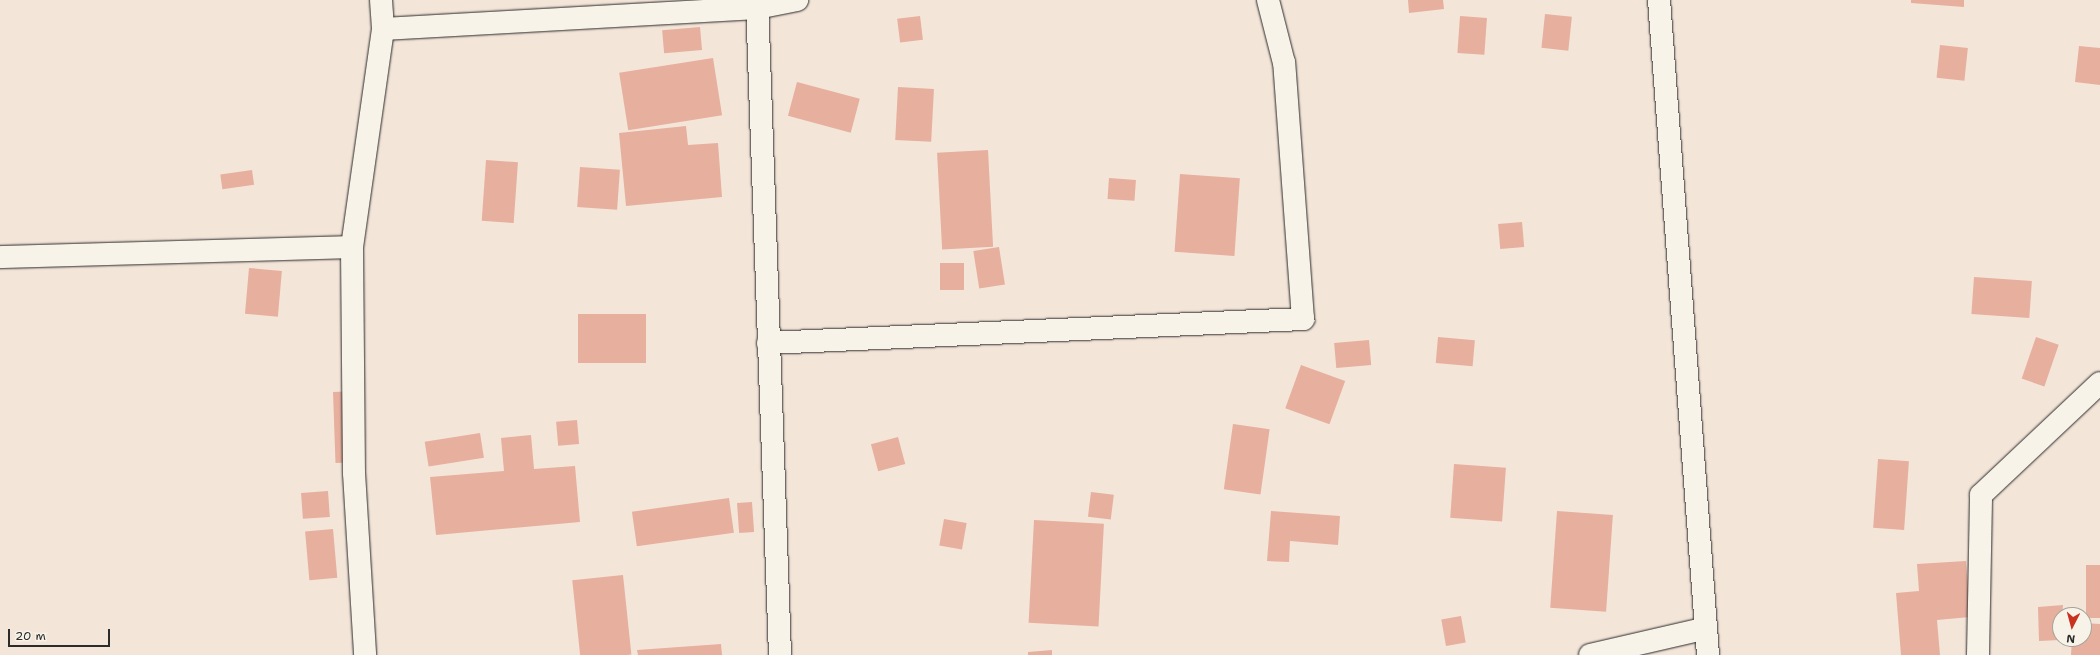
<!DOCTYPE html>
<html>
<head>
<meta charset="utf-8">
<style>
  body { margin:0 }
  #map { position:relative; width:2100px; height:655px; overflow:hidden; background:#f4e5d9; font-family:"Shantell Sans",sans-serif }
  div>[style] { position:absolute }
  [style*='--x'] { left:calc(var(--x)*1px); top:calc(var(--y)*1px); width:calc(var(--w)*1px); rotate:calc(var(--a)*1deg) }
  .building>* { inset:0; background:#e7af9e; transform-origin:0 0 }
  .roads { filter:drop-shadow(0 0 1px #2b2b2b) drop-shadow(0 0 1px #2b2b2b) }
  .minor>* { height:22px; margin:-11px; padding:0 11px; transform-origin:11px; border-radius:11px; background:#f7f3e8 }
  span { translate:-50% -50%; white-space:nowrap; text-align:center; line-height:1.15; -webkit-text-stroke:3.5px #f7f3e8; paint-order:stroke }
  .north { position:absolute; left:2052px; top:607px; width:40px; height:40px; box-sizing:border-box; background:#f7f3e8; border:1px solid #a5a39c; border-radius:50%; rotate:186deg; font-size:11px; font-weight:700; line-height:16px; text-align:center; color:#2b2b2b }
  .north::after { content:''; display:block; margin:auto; width:14px; height:18px; background:#c8321e; clip-path:polygon(50% 0,100% 100%,50% 72%,0 100%) }
  .scale { position:absolute; left:8px; top:629px; width:102px; height:18px; box-sizing:border-box; border:2px solid #2b2b2b; border-top:0; padding-left:5px; font-size:12px; line-height:14px; white-space:nowrap; color:#2b2b2b; -webkit-text-stroke:3px #f7f3e8; paint-order:stroke }
</style>
</head>
<body>
<div id="map">
  <div class="building">
    <div style="clip-path:polygon(1408px 0,1443px 0,1444px 9px,1409px 13px)"></div>
    <div style="clip-path:polygon(1911px 0,1964px 0,1964px 7px,1911px 3px)"></div>
    <div style="left:1545px;top:14px;width:27px;height:34px;rotate:6deg"></div>
    <div style="left:920px;top:16px;width:24px;height:23px;rotate:83deg"></div>
    <div style="left:1460px;top:16px;width:27px;height:37px;rotate:4deg"></div>
    <div style="left:700px;top:27px;width:23px;height:38px;rotate:85deg"></div>
    <div style="left:1940px;top:45px;width:28px;height:33px;rotate:6deg"></div>
    <div style="clip-path:polygon(2079px 46px,2100px 48px,2100px 85px,2075px 82px)"></div>
    <div style="left:713px;top:58px;width:58px;height:95px;rotate:81deg"></div>
    <div style="left:797px;top:82px;width:65px;height:35px;rotate:15deg"></div>
    <div style="left:898px;top:87px;width:36px;height:53px;rotate:3deg"></div>
    <div style="clip-path:polygon(686px 126px,688px 145px,718px 143px,722px 197px,626px 206px,619px 133px)"></div>
    <div style="left:988px;top:150px;width:97px;height:51px;rotate:87deg"></div>
    <div style="left:486px;top:160px;width:32px;height:61px;rotate:4deg"></div>
    <div style="left:580px;top:167px;width:40px;height:40px;rotate:4deg"></div>
    <div style="left:252px;top:170px;width:15px;height:32px;rotate:82deg"></div>
    <div style="left:1180px;top:174px;width:60px;height:78px;rotate:4deg"></div>
    <div style="left:1109px;top:178px;width:27px;height:21px;rotate:4deg"></div>
    <div style="left:1522px;top:222px;width:25px;height:24px;rotate:85deg"></div>
    <div style="left:999px;top:247px;width:38px;height:26px;rotate:81deg"></div>
    <div style="left:940px;top:263px;width:24px;height:27px"></div>
    <div style="left:249px;top:268px;width:33px;height:46px;rotate:5deg"></div>
    <div style="left:1974px;top:277px;width:58px;height:37px;rotate:4deg"></div>
    <div style="left:578px;top:314px;width:68px;height:49px"></div>
    <div style="left:1438px;top:337px;width:37px;height:26px;rotate:5deg"></div>
    <div style="left:2036px;top:337px;width:24px;height:44px;rotate:19deg"></div>
    <div style="left:1369px;top:340px;width:25px;height:35px;rotate:85deg"></div>
    <div style="left:1301px;top:365px;width:47px;height:46px;rotate:20deg"></div>
    <div style="left:361px;top:391px;width:71px;height:28px;rotate:88deg"></div>
    <div style="left:577px;top:420px;width:24px;height:21px;rotate:85deg"></div>
    <div style="left:1233px;top:424px;width:37px;height:66px;rotate:8deg"></div>
    <div style="left:480px;top:433px;width:25px;height:56px;rotate:81deg"></div>
    <div style="clip-path:polygon(531px 435px,534px 469px,575px 466px,580px 522px,436px 535px,430px 477px,504px 471px,501px 438px)"></div>
    <div style="left:898px;top:437px;width:28px;height:28px;rotate:75deg"></div>
    <div style="left:1878px;top:459px;width:31px;height:69px;rotate:4deg"></div>
    <div style="left:1454px;top:464px;width:52px;height:54px;rotate:4deg"></div>
    <div style="left:328px;top:491px;width:26px;height:27px;rotate:86deg"></div>
    <div style="left:1091px;top:492px;width:23px;height:25px;rotate:7deg"></div>
    <div style="left:729px;top:498px;width:35px;height:98px;rotate:82deg"></div>
    <div style="left:752px;top:502px;width:30px;height:15px;rotate:86deg"></div>
    <div style="clip-path:polygon(1271px 511px,1340px 516px,1338px 545px,1290px 541px,1289px 562px,1267px 561px)"></div>
    <div style="left:1557px;top:511px;width:56px;height:97px;rotate:4deg"></div>
    <div style="left:944px;top:519px;width:23px;height:27px;rotate:10deg"></div>
    <div style="left:1034px;top:520px;width:70px;height:103px;rotate:3deg"></div>
    <div style="left:333px;top:529px;width:49px;height:28px;rotate:85deg"></div>
    <div style="clip-path:polygon(1966px 561px,1970px 617px,1937px 620px,1940px 655px,1901px 655px,1896px 593px,1919px 591px,1917px 564px)"></div>
    <div style="left:2086px;top:565px;width:14px;height:53px"></div>
    <div style="left:623px;top:575px;width:80px;height:51px;rotate:84deg"></div>
    <div style="clip-path:polygon(2063px 605px,2060px 640px,2039px 641px,2038px 607px)"></div>
    <div style="left:1461px;top:616px;width:27px;height:20px;rotate:80deg"></div>
    <div style="clip-path:polygon(2084px 623px,2100px 624px,2100px 655px,2071px 655px,2072px 639px,2084px 639px)"></div>
    <div style="clip-path:polygon(721px 644px,722px 655px,638px 655px,637px 650px)"></div>
    <div style="clip-path:polygon(1052px 650px,1052px 655px,1028px 655px,1028px 652px)"></div>
  </div>
  <div class="roads">
    <div class="minor">
      <div style="--x:381;--y:0;--w:29;--a:86"></div>
      <div style="--x:757;--y:0;--w:655;--a:87.99"></div>
      <div style="--x:1659;--y:0;--w:657;--a:85.72"></div>
      <div style="--x:352;--y:247;--w:226;--a:89.5"></div>
      <div style="--x:354;--y:473;--w:182;--a:86.5"></div>
      <div style="--x:0;--y:257;--w:352;--a:-1.6"></div>
      <div style="--x:352;--y:247;--w:220;--a:-81.9"></div>
      <div style="--x:383;--y:29;--w:375;--a:-3.2"></div>
      <div style="--x:757;--y:8;--w:41;--a:-11.3"></div>
      <div style="--x:768;--y:343;--w:536;--a:-2.57"></div>
      <div style="--x:1303;--y:319;--w:257;--a:-94.2"></div>
      <div style="--x:1284;--y:63;--w:65;--a:-104.3"></div>
      <div style="--x:1590;--y:655;--w:116;--a:-13"></div>
      <div style="--x:1978;--y:655;--w:160;--a:-88.9"></div>
      <div style="--x:1981;--y:495;--w:163;--a:-43.3"></div>
    </div>
  </div>
  <div class="north">N</div>
  <div class="scale">20 m</div>
</div>
</body>
</html>
